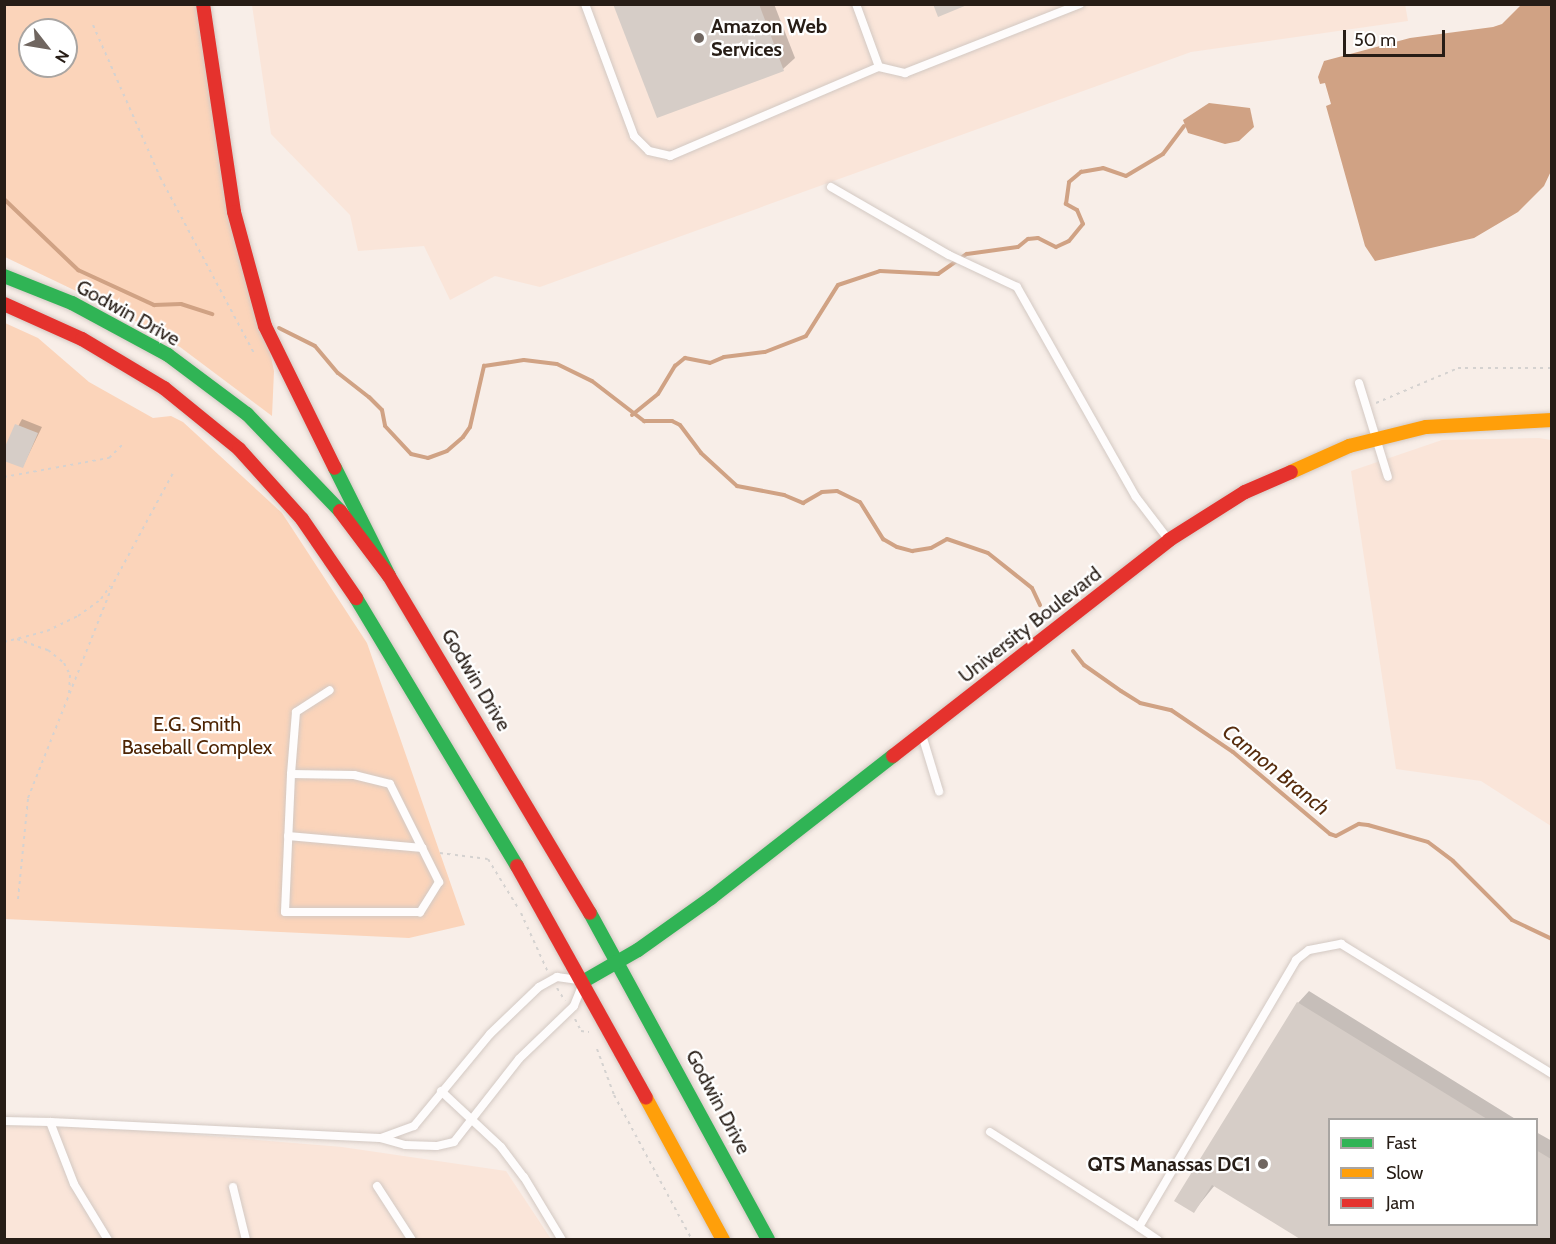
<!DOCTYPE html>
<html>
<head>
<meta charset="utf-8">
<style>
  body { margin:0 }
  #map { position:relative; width:1556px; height:1244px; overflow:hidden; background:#f8eee8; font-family:Cabin,sans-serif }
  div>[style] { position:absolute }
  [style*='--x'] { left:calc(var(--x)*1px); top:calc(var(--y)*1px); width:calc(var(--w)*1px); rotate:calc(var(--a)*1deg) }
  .built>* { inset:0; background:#fae5d9 }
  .green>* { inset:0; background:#fbd4ba }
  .water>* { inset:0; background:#d0a284 }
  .shadow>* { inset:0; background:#0003 }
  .stream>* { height:4px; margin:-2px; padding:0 2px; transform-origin:2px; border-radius:2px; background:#d0a284 }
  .building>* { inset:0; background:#d6cdc7 }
  .path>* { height:2px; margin-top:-1px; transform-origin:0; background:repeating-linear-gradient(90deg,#d5d2d0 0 3px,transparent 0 7.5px) }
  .roads { filter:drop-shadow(0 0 2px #d3c9c3) drop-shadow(0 0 2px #d3c9c3) }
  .lane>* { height:8px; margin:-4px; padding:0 4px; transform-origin:4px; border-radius:4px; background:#fefcfc }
  .fast>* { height:14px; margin:-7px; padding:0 7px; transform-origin:7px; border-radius:7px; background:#30b455 }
  .slow>* { height:14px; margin:-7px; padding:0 7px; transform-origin:7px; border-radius:7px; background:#ff9f0a }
  .jam>* { height:14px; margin:-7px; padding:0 7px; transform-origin:7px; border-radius:7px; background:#e5322d }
  .dots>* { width:16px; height:16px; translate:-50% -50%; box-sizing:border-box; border:3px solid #fff; border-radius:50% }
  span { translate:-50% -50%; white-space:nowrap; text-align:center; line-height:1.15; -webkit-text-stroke:4.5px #fff; paint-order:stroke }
  .poi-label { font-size:20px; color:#271d16; font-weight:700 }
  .left { translate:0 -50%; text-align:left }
  .right { translate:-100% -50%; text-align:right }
  .street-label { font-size:20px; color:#271d16 }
  .park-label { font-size:20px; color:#4e2504 }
  .water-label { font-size:21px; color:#572d0e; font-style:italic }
  .frame { position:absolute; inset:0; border:6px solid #271d16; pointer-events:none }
  .legend { position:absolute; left:1328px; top:1118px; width:210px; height:108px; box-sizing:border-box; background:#fff; border:2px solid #a9a5a2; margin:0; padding:8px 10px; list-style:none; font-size:18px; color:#271d16 }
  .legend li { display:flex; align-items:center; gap:12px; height:30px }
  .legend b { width:30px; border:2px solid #a9a5a2 }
  .north { position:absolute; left:18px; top:18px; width:60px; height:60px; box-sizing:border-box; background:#fff; border:2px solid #a9a5a2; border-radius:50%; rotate:121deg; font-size:16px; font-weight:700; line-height:24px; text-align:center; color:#271d16 }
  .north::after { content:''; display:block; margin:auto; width:21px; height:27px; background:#706660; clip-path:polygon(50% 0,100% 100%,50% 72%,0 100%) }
  .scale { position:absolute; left:1343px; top:30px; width:102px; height:27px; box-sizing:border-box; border:3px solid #271d16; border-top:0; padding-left:8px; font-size:18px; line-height:21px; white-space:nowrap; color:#271d16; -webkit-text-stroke:4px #fff; paint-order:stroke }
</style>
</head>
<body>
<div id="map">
  <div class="built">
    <div style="clip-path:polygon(1405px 4px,1408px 21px,1191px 52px,540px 287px,495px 276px,450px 300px,424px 246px,358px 251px,350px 215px,271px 134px,252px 5px)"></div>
    <div style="clip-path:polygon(1539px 438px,1551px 440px,1551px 826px,1481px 781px,1396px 769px,1351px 471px,1442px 440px)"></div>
    <div style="clip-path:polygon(5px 1119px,342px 1147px,506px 1171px,551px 1239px,5px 1240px)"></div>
  </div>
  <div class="green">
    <div style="clip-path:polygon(evenodd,4px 5px,196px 5px,274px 371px,272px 416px,180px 347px,120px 312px,5px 257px,4px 5px,30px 30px,66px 30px,66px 66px,30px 66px,30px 30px)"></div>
    <div style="clip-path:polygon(5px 323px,38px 338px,89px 382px,153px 418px,171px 416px,183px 422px,282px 513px,367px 643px,465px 925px,409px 938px,5px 919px)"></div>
  </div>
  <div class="water">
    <div style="clip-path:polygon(1521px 5px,1551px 5px,1552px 169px,1544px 186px,1518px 212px,1474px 238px,1375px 261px,1365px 246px,1326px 106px,1331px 104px,1325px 83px,1320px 84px,1318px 77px,1324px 61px,1410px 38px,1493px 27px,1502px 24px)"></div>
    <div style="clip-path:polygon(1209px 103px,1250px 108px,1254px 127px,1239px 141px,1225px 144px,1188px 133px,1183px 120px)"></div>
  </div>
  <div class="shadow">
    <div style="clip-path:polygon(615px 4px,774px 4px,795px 58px,783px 69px,658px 116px)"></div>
    <div style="clip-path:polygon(22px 419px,42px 427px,23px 466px,4px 453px)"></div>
    <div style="clip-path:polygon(1309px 991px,1517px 1120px,1330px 1120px,1330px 1224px,1536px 1224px,1536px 1132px,1552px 1141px,1552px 1240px,1303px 1240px,1215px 1185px,1194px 1211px,1298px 1003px)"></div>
  </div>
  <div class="stream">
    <div style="--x:4;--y:199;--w:103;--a:43.8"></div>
    <div style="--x:78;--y:270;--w:84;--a:24.7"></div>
    <div style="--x:154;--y:305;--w:27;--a:-2"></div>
    <div style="--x:181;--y:304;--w:33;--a:18"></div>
    <div style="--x:279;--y:328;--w:40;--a:26.6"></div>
    <div style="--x:315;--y:346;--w:35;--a:50"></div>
    <div style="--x:338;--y:373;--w:39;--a:38"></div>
    <div style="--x:369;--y:397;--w:18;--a:45"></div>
    <div style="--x:382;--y:410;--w:16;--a:79"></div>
    <div style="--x:385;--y:426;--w:38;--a:47"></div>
    <div style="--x:411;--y:454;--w:17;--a:13"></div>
    <div style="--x:428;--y:458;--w:20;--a:-20"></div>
    <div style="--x:447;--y:451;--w:21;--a:-41"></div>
    <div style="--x:463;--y:437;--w:12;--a:-55"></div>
    <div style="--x:470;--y:427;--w:63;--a:-77.1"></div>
    <div style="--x:484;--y:366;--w:40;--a:-8.5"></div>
    <div style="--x:524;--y:360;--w:33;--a:7"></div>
    <div style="--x:557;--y:364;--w:39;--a:26"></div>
    <div style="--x:592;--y:381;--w:66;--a:37.6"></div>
    <div style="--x:644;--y:421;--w:28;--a:0"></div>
    <div style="--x:672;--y:421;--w:9;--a:27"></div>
    <div style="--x:680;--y:425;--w:35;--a:53"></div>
    <div style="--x:701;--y:453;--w:49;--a:42.5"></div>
    <div style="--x:737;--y:486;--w:48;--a:10.8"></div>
    <div style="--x:784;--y:495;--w:21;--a:23"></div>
    <div style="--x:803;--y:503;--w:22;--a:-30"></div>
    <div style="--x:822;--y:492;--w:15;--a:-4"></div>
    <div style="--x:837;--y:491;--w:25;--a:26"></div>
    <div style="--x:860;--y:502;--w:44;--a:58.1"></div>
    <div style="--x:883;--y:539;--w:16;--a:30"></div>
    <div style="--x:897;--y:547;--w:16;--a:15"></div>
    <div style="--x:912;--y:551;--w:19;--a:-9"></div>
    <div style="--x:931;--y:548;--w:18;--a:-29"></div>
    <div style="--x:947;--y:539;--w:43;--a:18.9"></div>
    <div style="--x:988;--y:553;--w:56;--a:38.5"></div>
    <div style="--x:1032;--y:588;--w:19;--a:65"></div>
    <div style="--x:632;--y:415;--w:33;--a:-39"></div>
    <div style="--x:658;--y:394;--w:33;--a:-59"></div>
    <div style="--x:675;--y:366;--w:13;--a:-39"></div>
    <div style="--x:685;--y:358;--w:25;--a:11"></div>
    <div style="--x:710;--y:363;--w:15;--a:-23"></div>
    <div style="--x:724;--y:357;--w:41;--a:-7"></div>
    <div style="--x:765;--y:352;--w:44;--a:-21.3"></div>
    <div style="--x:806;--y:336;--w:60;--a:-57.9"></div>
    <div style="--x:838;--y:285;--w:44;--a:-18.4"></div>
    <div style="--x:880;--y:271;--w:58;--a:3"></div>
    <div style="--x:938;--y:274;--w:35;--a:-35"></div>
    <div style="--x:967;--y:254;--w:51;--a:-7.8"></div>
    <div style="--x:1018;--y:247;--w:13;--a:-39"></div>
    <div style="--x:1028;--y:239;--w:10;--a:-6"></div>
    <div style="--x:1038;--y:238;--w:20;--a:27"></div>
    <div style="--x:1056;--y:247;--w:14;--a:-25"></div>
    <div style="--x:1069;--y:241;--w:22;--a:-51"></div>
    <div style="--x:1083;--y:224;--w:15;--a:-113"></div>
    <div style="--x:1077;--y:210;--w:13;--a:-151"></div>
    <div style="--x:1066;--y:204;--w:22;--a:-82"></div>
    <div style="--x:1069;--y:182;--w:16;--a:-40"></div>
    <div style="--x:1081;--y:172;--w:22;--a:-10"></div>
    <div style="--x:1103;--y:168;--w:24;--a:19"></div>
    <div style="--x:1126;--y:176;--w:43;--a:-30.7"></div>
    <div style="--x:1163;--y:154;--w:35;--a:-53"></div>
    <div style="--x:1073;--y:651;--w:18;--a:52"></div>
    <div style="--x:1084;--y:665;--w:45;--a:35.1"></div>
    <div style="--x:1121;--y:691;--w:22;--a:32"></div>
    <div style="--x:1140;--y:703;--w:32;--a:13"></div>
    <div style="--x:1171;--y:710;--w:75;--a:34.1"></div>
    <div style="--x:1233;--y:752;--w:127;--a:40.2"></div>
    <div style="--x:1330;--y:834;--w:6;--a:18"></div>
    <div style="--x:1336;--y:836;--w:26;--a:-28"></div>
    <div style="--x:1359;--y:824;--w:9;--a:6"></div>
    <div style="--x:1368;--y:825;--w:62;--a:15.8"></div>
    <div style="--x:1428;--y:842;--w:31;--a:37"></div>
    <div style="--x:1453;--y:861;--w:83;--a:45"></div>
    <div style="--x:1512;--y:920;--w:44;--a:25.4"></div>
  </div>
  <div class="building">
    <div style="clip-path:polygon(613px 4px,759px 4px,784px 71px,657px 118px)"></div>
    <div style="clip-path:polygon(933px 4px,966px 4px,967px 5px,938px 17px)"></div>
    <div style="clip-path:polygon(15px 424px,38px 433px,23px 468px,4px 461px,4px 449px)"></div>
    <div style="clip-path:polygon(1297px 1002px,1487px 1119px,1329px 1119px,1329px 1224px,1536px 1224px,1536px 1150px,1551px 1159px,1551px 1239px,1300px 1239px,1212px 1185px,1194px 1213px,1174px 1201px)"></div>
  </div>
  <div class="path">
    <div style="--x:93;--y:25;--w:166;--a:66.2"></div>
    <div style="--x:160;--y:177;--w:202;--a:61.9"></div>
    <div style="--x:1376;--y:403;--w:89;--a:-23.1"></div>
    <div style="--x:1458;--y:368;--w:94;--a:0"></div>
    <div style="--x:4;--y:477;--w:107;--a:-10.3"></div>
    <div style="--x:109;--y:458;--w:20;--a:-45"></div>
    <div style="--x:114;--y:582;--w:126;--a:-61.6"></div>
    <div style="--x:17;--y:639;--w:33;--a:20"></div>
    <div style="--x:48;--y:650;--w:21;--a:39"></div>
    <div style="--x:64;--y:663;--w:13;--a:63"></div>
    <div style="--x:70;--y:675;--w:21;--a:93"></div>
    <div style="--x:4;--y:642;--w:44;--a:-14.3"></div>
    <div style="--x:47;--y:631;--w:34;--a:-26"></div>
    <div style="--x:78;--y:616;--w:29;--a:-36"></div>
    <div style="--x:101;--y:599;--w:16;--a:-55"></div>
    <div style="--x:440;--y:853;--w:48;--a:7.1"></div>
    <div style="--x:488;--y:859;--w:57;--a:58.5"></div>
    <div style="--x:18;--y:899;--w:101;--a:-84.3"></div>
    <div style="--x:28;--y:798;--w:232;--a:-68.3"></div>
    <div style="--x:521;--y:913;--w:63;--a:65.5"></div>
    <div style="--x:557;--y:988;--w:15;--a:58"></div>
    <div style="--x:575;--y:1019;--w:13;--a:63"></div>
    <div style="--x:581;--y:1031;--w:8;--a:7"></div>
    <div style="--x:597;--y:1049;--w:49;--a:69.7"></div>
    <div style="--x:614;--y:1095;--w:165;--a:61.7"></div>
  </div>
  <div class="roads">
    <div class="lane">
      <div style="--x:585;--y:4;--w:141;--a:69.6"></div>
      <div style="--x:634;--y:136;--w:21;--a:45"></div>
      <div style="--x:649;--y:151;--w:22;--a:13"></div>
      <div style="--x:670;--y:156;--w:227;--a:-23.1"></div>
      <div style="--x:879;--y:67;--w:27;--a:13"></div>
      <div style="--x:905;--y:73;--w:188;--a:-21.5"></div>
      <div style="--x:856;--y:4;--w:67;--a:69.9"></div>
      <div style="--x:831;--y:187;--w:136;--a:30"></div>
      <div style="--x:949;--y:255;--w:75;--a:25.2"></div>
      <div style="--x:1017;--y:287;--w:241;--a:60.5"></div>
      <div style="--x:1136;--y:497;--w:53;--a:52.7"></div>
      <div style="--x:1359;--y:383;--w:98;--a:72.9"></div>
      <div style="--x:922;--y:735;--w:59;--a:73.1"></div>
      <div style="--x:291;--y:774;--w:63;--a:0.9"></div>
      <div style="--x:354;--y:775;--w:37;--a:14"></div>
      <div style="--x:390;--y:784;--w:110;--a:63.4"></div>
      <div style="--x:439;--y:882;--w:36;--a:122"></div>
      <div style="--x:420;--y:912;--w:135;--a:180"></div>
      <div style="--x:285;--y:912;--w:138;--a:-87.5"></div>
      <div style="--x:291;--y:774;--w:62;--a:-85.4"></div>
      <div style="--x:296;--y:712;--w:40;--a:-32.9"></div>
      <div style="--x:288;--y:836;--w:135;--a:5.1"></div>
      <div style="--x:557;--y:977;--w:27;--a:8"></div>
      <div style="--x:584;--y:981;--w:27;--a:112"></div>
      <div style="--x:574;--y:1006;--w:76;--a:136.1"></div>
      <div style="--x:519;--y:1059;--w:105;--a:128.1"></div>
      <div style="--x:454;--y:1142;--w:18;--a:167"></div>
      <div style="--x:436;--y:1146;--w:31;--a:-178"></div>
      <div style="--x:405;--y:1145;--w:25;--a:-164"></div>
      <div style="--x:381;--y:1138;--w:35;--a:-20"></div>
      <div style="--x:414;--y:1126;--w:119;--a:-50.4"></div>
      <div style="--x:490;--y:1034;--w:68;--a:-43.8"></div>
      <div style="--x:539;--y:987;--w:21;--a:-29"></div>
      <div style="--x:441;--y:1091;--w:82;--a:43"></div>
      <div style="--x:501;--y:1147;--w:38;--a:53"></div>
      <div style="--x:524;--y:1177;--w:74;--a:58.9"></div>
      <div style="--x:4;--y:1121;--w:46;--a:1.2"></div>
      <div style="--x:50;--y:1122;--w:66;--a:68.8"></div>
      <div style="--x:74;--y:1184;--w:66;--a:58.7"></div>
      <div style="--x:50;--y:1122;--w:331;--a:2.8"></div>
      <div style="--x:990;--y:1132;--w:177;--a:32.5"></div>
      <div style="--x:377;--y:1186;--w:64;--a:57.1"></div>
      <div style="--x:233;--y:1187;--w:55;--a:76.2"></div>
      <div style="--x:1158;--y:1240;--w:23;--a:-146"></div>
      <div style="--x:1139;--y:1227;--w:310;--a:-59.5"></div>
      <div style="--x:1296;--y:960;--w:16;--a:-38"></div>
      <div style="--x:1309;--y:950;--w:33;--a:-11"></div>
      <div style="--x:1341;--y:944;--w:248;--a:31.6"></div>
    </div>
    <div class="fast">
      <div style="--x:4;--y:276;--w:73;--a:21.7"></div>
      <div style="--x:72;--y:303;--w:109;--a:28.4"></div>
      <div style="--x:168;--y:355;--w:99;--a:36.8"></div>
      <div style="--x:247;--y:414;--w:134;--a:46.2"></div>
      <div style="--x:335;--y:468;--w:121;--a:63.4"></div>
      <div style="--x:356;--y:598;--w:313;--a:59"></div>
      <div style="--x:590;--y:913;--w:372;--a:61.4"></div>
      <div style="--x:584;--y:981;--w:62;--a:-29.9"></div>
      <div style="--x:638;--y:950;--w:90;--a:-35.5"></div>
      <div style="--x:711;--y:898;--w:231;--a:-38"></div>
    </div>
    <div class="slow">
      <div style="--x:1291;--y:472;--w:64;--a:-24.1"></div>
      <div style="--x:1349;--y:446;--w:79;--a:-13.9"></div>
      <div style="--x:1426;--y:427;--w:126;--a:-3.2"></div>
      <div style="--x:646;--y:1098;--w:162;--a:61.5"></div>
    </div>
    <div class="jam">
      <div style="--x:203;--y:4;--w:210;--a:81.5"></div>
      <div style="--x:234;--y:212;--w:118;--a:74.8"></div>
      <div style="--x:265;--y:326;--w:158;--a:63.8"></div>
      <div style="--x:4;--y:304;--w:85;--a:24.2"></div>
      <div style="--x:82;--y:339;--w:96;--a:30.9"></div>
      <div style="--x:164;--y:388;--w:97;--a:39.1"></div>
      <div style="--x:239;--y:449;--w:94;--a:48"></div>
      <div style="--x:302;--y:519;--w:96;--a:55.6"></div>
      <div style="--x:340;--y:511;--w:81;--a:53"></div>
      <div style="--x:389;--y:576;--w:392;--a:59.2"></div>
      <div style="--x:893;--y:756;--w:350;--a:-38"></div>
      <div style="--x:1169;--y:540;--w:90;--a:-32.3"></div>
      <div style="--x:1245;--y:492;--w:50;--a:-23.5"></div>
      <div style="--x:517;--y:866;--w:265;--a:60.9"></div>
    </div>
  </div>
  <div class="dots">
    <div style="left:699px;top:38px;background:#706660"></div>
    <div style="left:1263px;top:1164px;background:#706660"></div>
  </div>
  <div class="poi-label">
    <span class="left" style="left:711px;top:38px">Amazon Web<br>Services</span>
    <span class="right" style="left:1251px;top:1164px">QTS Manassas DC1</span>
  </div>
  <div class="street-label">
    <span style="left:128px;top:313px;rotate:29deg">Godwin Drive</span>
    <span style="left:1030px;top:625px;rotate:-38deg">University Boulevard</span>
    <span style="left:476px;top:680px;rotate:59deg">Godwin Drive</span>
    <span style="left:718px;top:1102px;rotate:62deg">Godwin Drive</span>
  </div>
  <div class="park-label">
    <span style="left:197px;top:736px">E.G. Smith<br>Baseball Complex</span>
  </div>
  <div class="water-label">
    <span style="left:1276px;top:770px;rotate:39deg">Cannon Branch</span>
  </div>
  <div class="frame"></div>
  <ul class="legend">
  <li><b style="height:8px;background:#30b455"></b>Fast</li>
  <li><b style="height:8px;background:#ff9f0a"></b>Slow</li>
  <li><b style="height:8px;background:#e5322d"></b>Jam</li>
  </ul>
  <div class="north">N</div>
  <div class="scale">50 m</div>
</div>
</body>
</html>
